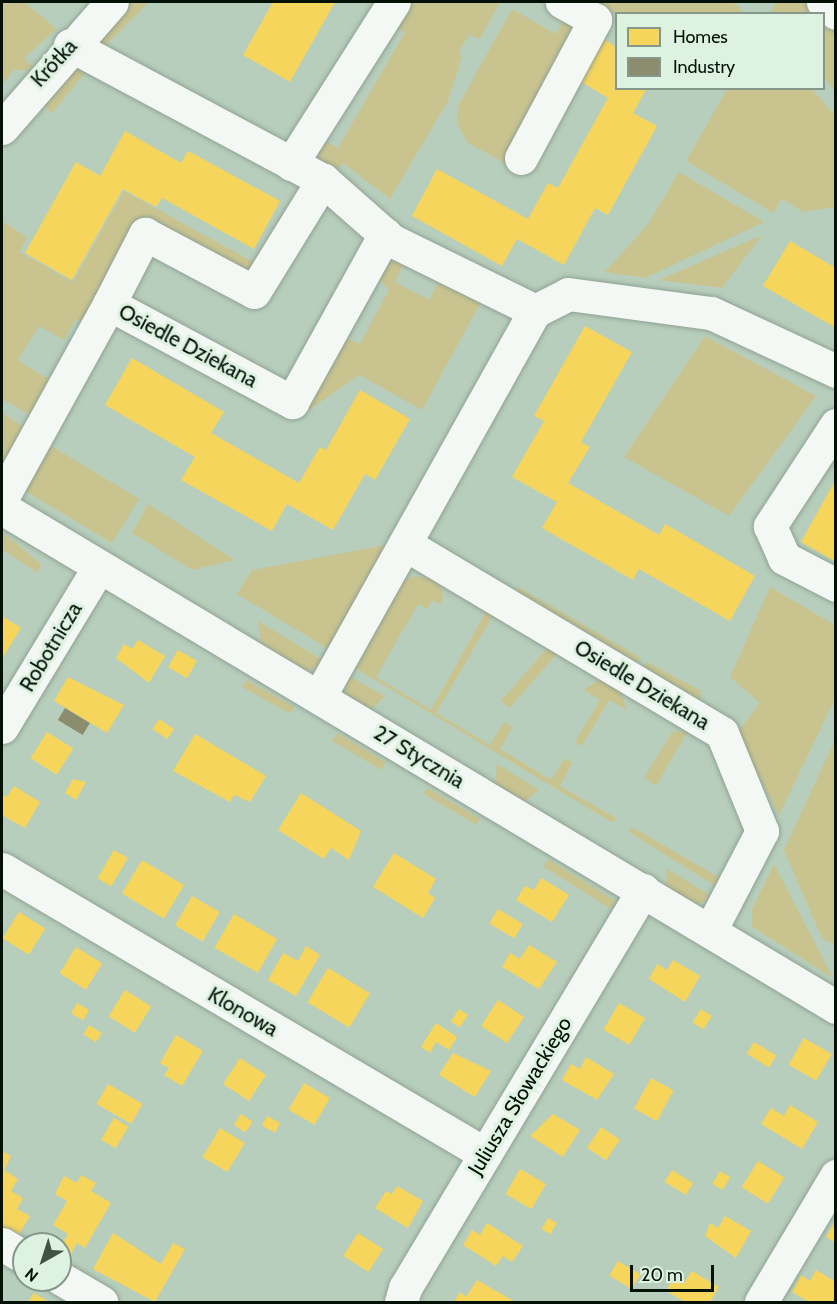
<!DOCTYPE html>
<html>
<head>
<meta charset="utf-8">
<style>
  body { margin:0 }
  #map { position:relative; width:837px; height:1304px; overflow:hidden; background:#b7cebc; font-family:Cabin,sans-serif }
  div>[style] { position:absolute }
  [style*='--x'] { left:calc(var(--x)*1px); top:calc(var(--y)*1px); width:calc(var(--w)*1px); rotate:calc(var(--a)*1deg) }
  .green>* { inset:0; background:#c9c48f; transform-origin:0 0 }
  .homes>* { inset:0; background:#f6d55c; transform-origin:0 0 }
  .industry>* { inset:0; background:#8c8c6e; transform-origin:0 0 }
  .roads { filter:drop-shadow(0 0 2px #90a294) drop-shadow(0 0 2px #90a294) }
  .minor>* { height:33px; margin:-16.5px; padding:0 16.5px; transform-origin:16.5px; border-radius:16.5px; background:#f4f8f5 }
  span { translate:-50% -50%; white-space:nowrap; text-align:center; line-height:1.15; -webkit-text-stroke:6px #def2e2; paint-order:stroke }
  .street-label { font-size:21px; color:#031106 }
  .frame { position:absolute; inset:0; border:3px solid #031106; pointer-events:none }
  .legend { position:absolute; left:615px; top:12px; width:210px; height:78px; box-sizing:border-box; background:#def2e2; border:2px solid #86988a; margin:0; padding:8px 10px; list-style:none; font-size:18px; color:#031106 }
  .legend li { display:flex; align-items:center; gap:12px; height:30px }
  .legend b { width:30px; border:2px solid #86988a }
  .north { position:absolute; left:12px; top:1232px; width:60px; height:60px; box-sizing:border-box; background:#def2e2; border:2px solid #86988a; border-radius:50%; rotate:219deg; font-size:16px; font-weight:700; line-height:24px; text-align:center; color:#031106 }
  .north::after { content:''; display:block; margin:auto; width:21px; height:27px; background:#425346; clip-path:polygon(50% 0,100% 100%,50% 72%,0 100%) }
  .scale { position:absolute; left:630px; top:1265px; width:84px; height:27px; box-sizing:border-box; border:3px solid #031106; border-top:0; padding-left:8px; font-size:18px; line-height:21px; white-space:nowrap; color:#031106; -webkit-text-stroke:4px #def2e2; paint-order:stroke }
</style>
</head>
<body>
<div id="map">
  <div class="green">
    <div style="clip-path:polygon(2px 2px,24px 2px,57px 29px,24px 58px,32px 66px,28px 70px,14px 70px,2px 85px)"></div>
    <div style="clip-path:polygon(126px 2px,149px 2px,103px 48px,99px 41px)"></div>
    <div style="clip-path:polygon(403px 2px,500px 2px,480px 39px,469px 35px,458px 54px,462px 56px,448px 101px,390px 199px,343px 163px,331px 176px,319px 163px,317px 148px,321px 139px,338px 148px,405px 32px,388px 22px)"></div>
    <div style="clip-path:polygon(586px 2px,733px 2px,745px 13px,616px 14px)"></div>
    <div style="clip-path:polygon(777px 2px,804px 2px,817px 13px,769px 14px)"></div>
    <div style="clip-path:polygon(512px 9px,556px 34px,566px 17px,575px 27px,505px 163px,468px 143px,457px 124px,458px 106px)"></div>
    <div style="clip-path:polygon(824px 20px,835px 31px,835px 91px,824px 78px)"></div>
    <div style="clip-path:polygon(71px 62px,88px 69px,52px 113px,42px 104px)"></div>
    <div style="clip-path:polygon(727px 89px,812px 89px,835px 115px,835px 207px,803px 212px,782px 199px,773px 213px,686px 161px)"></div>
    <div style="clip-path:polygon(679px 172px,764px 222px,645px 278px,605px 272px,649px 223px)"></div>
    <div style="clip-path:polygon(124px 191px,262px 267px,257px 276px,144px 226px,89px 326px,76px 319px,64px 340px,39px 326px,18px 360px,53px 382px,32px 416px,2px 399px,2px 221px,27px 237px,20px 252px,73px 282px)"></div>
    <div style="clip-path:polygon(762px 235px,722px 288px,659px 280px)"></div>
    <div style="clip-path:polygon(384px 259px,404px 263px,395px 282px,429px 300px,439px 281px,480px 304px,422px 410px,359px 375px,309px 410px,300px 404px,343px 336px,360px 344px,389px 290px,375px 275px)"></div>
    <div style="clip-path:polygon(705px 336px,816px 396px,729px 516px,624px 457px)"></div>
    <div style="clip-path:polygon(2px 412px,26px 429px,2px 475px)"></div>
    <div style="left:43px;top:441px;width:112px;height:52px;rotate:31deg"></div>
    <div style="clip-path:polygon(148px 504px,235px 560px,192px 570px,132px 533px)"></div>
    <div style="clip-path:polygon(2px 532px,41px 564px,37px 573px,2px 549px)"></div>
    <div style="clip-path:polygon(396px 543px,327px 648px,237px 594px,252px 570px)"></div>
    <div style="clip-path:polygon(414px 576px,434px 579px,443px 593px,441px 605px,432px 600px,427px 609px,418px 604px,376px 677px,431px 710px,487px 610px,494px 614px,436px 713px,490px 745px,504px 722px,512px 727px,500px 749px,551px 780px,565px 758px,572px 763px,560px 786px,616px 818px,613px 823px,352px 666px,402px 582px)"></div>
    <div style="left:518px;top:587px;width:141px;height:9px;rotate:30deg"></div>
    <div style="clip-path:polygon(770px 587px,835px 625px,835px 699px,779px 815px,736px 734px,760px 703px,730px 677px)"></div>
    <div style="clip-path:polygon(258px 621px,326px 662px,305px 672px,262px 649px)"></div>
    <div style="left:549px;top:646px;width:11px;height:73px;rotate:41deg"></div>
    <div style="clip-path:polygon(647px 662px,701px 691px,701px 703px,642px 670px)"></div>
    <div style="clip-path:polygon(347px 675px,385px 696px,370px 711px,345px 693px)"></div>
    <div style="clip-path:polygon(602px 678px,619px 688px,627px 710px,609px 700px,582px 746px,575px 742px,600px 700px,584px 690px)"></div>
    <div style="left:246px;top:680px;width:55px;height:8px;rotate:29deg"></div>
    <div style="clip-path:polygon(688px 731px,656px 786px,644px 778px,672px 732px)"></div>
    <div style="left:337px;top:733px;width:57px;height:9px;rotate:31deg"></div>
    <div style="clip-path:polygon(835px 740px,835px 945px,822px 938px,784px 850px)"></div>
    <div style="clip-path:polygon(497px 764px,539px 790px,523px 803px,495px 786px)"></div>
    <div style="left:427px;top:788px;width:61px;height:7px;rotate:30deg"></div>
    <div style="clip-path:polygon(632px 827px,722px 879px,717px 887px,629px 832px)"></div>
    <div style="left:548px;top:859px;width:80px;height:9px;rotate:32deg"></div>
    <div style="clip-path:polygon(774px 864px,833px 978px,752px 927px,752px 909px)"></div>
    <div style="clip-path:polygon(667px 869px,711px 896px,698px 905px,666px 889px)"></div>
  </div>
  <div class="homes">
    <div style="clip-path:polygon(273px 2px,335px 2px,290px 82px,243px 55px)"></div>
    <div style="clip-path:polygon(602px 38px,616px 47px,616px 88px,647px 88px,633px 113px,657px 126px,608px 215px,595px 208px,564px 265px,517px 239px,502px 266px,412px 216px,437px 169px,528px 219px,548px 183px,558px 188px,608px 98px,578px 80px)"></div>
    <div style="clip-path:polygon(125px 131px,181px 163px,188px 151px,280px 201px,254px 249px,162px 198px,156px 207px,123px 189px,72px 280px,25px 253px,76px 162px,100px 176px)"></div>
    <div style="clip-path:polygon(790px 241px,836px 268px,836px 328px,763px 286px)"></div>
    <div style="clip-path:polygon(585px 326px,632px 352px,581px 442px,590px 447px,568px 483px,659px 535px,665px 524px,755px 576px,730px 621px,639px 569px,633px 580px,542px 528px,557px 502px,512px 477px,544px 421px,534px 416px)"></div>
    <div style="clip-path:polygon(132px 358px,224px 412px,211px 433px,299px 483px,320px 447px,326px 450px,360px 390px,410px 419px,375px 480px,365px 474px,333px 530px,287px 504px,272px 531px,181px 480px,195px 457px,105px 405px)"></div>
    <div style="clip-path:polygon(836px 479px,836px 562px,801px 542px)"></div>
    <div style="clip-path:polygon(2px 616px,21px 628px,2px 659px)"></div>
    <div style="clip-path:polygon(138px 640px,165px 656px,149px 683px,116px 658px,124px 644px,132px 649px)"></div>
    <div style="left:178px;top:650px;width:22px;height:20px;rotate:30deg"></div>
    <div style="clip-path:polygon(68px 677px,124px 705px,107px 733px,54px 701px)"></div>
    <div style="left:159px;top:719px;width:18px;height:12px;rotate:34deg"></div>
    <div style="left:47px;top:732px;width:31px;height:31px;rotate:32deg"></div>
    <div style="clip-path:polygon(195px 734px,266px 776px,250px 802px,234px 795px,230px 802px,173px 771px)"></div>
    <div style="clip-path:polygon(73px 779px,86px 782px,76px 800px,65px 793px)"></div>
    <div style="clip-path:polygon(14px 786px,40px 802px,25px 828px,2px 815px,2px 794px,7px 797px)"></div>
    <div style="clip-path:polygon(301px 793px,361px 831px,349px 860px,331px 848px,324px 859px,278px 830px)"></div>
    <div style="left:114px;top:850px;width:16px;height:33px;rotate:30deg"></div>
    <div style="clip-path:polygon(394px 853px,436px 879px,428px 893px,435px 898px,423px 918px,373px 887px)"></div>
    <div style="left:142px;top:860px;width:49px;height:39px;rotate:31deg"></div>
    <div style="clip-path:polygon(541px 878px,569px 895px,552px 922px,516px 900px,525px 886px,534px 890px)"></div>
    <div style="left:192px;top:896px;width:32px;height:34px;rotate:30deg"></div>
    <div style="left:498px;top:909px;width:29px;height:17px;rotate:31deg"></div>
    <div style="left:19px;top:912px;width:31px;height:31px;rotate:32deg"></div>
    <div style="left:234px;top:914px;width:50px;height:39px;rotate:30deg"></div>
    <div style="clip-path:polygon(529px 945px,557px 962px,539px 989px,502px 967px,510px 953px,520px 959px)"></div>
    <div style="clip-path:polygon(306px 946px,320px 955px,296px 996px,268px 980px,283px 953px,298px 961px)"></div>
    <div style="left:76px;top:947px;width:31px;height:31px;rotate:32deg"></div>
    <div style="clip-path:polygon(673px 960px,700px 976px,685px 1002px,649px 979px,657px 964px,667px 970px)"></div>
    <div style="left:328px;top:968px;width:49px;height:40px;rotate:31deg"></div>
    <div style="left:125px;top:990px;width:31px;height:31px;rotate:32deg"></div>
    <div style="left:498px;top:1000px;width:31px;height:31px;rotate:33deg"></div>
    <div style="left:77px;top:1003px;width:14px;height:12px;rotate:30deg"></div>
    <div style="left:619px;top:1003px;width:30px;height:31px;rotate:30deg"></div>
    <div style="left:459px;top:1009px;width:11px;height:15px;rotate:34deg"></div>
    <div style="left:701px;top:1009px;width:13px;height:16px;rotate:32deg"></div>
    <div style="clip-path:polygon(436px 1023px,457px 1037px,449px 1050px,436px 1042px,430px 1053px,421px 1047px)"></div>
    <div style="left:89px;top:1025px;width:15px;height:11px;rotate:32deg"></div>
    <div style="clip-path:polygon(176px 1035px,203px 1051px,182px 1086px,164px 1075px,169px 1068px,160px 1063px)"></div>
    <div style="left:804px;top:1038px;width:32px;height:31px;rotate:30deg"></div>
    <div style="left:754px;top:1042px;width:26px;height:14px;rotate:31deg"></div>
    <div style="clip-path:polygon(453px 1053px,491px 1071px,475px 1097px,439px 1075px)"></div>
    <div style="clip-path:polygon(586px 1057px,614px 1074px,597px 1100px,562px 1080px,571px 1064px,580px 1069px)"></div>
    <div style="left:240px;top:1058px;width:31px;height:31px;rotate:33deg"></div>
    <div style="left:651px;top:1078px;width:26px;height:35px;rotate:29deg"></div>
    <div style="left:304px;top:1083px;width:30px;height:31px;rotate:30deg"></div>
    <div style="left:108px;top:1084px;width:40px;height:23px;rotate:30deg"></div>
    <div style="clip-path:polygon(790px 1105px,818px 1122px,802px 1149px,761px 1124px,771px 1108px,784px 1116px)"></div>
    <div style="left:241px;top:1114px;width:14px;height:13px;rotate:34deg"></div>
    <div style="clip-path:polygon(553px 1114px,580px 1130px,563px 1157px,530px 1136px)"></div>
    <div style="left:267px;top:1116px;width:15px;height:11px;rotate:28deg"></div>
    <div style="left:114px;top:1118px;width:17px;height:25px;rotate:31deg"></div>
    <div style="left:601px;top:1127px;width:23px;height:25px;rotate:34deg"></div>
    <div style="left:220px;top:1128px;width:29px;height:34px;rotate:31deg"></div>
    <div style="clip-path:polygon(2px 1151px,11px 1156px,4px 1170px,18px 1179px,11px 1191px,23px 1198px,17px 1209px,30px 1216px,16px 1239px,2px 1230px)"></div>
    <div style="left:758px;top:1161px;width:31px;height:31px;rotate:32deg"></div>
    <div style="left:520px;top:1169px;width:30px;height:29px;rotate:30deg"></div>
    <div style="left:672px;top:1170px;width:25px;height:14px;rotate:32deg"></div>
    <div style="left:720px;top:1171px;width:12px;height:15px;rotate:31deg"></div>
    <div style="clip-path:polygon(81px 1175px,96px 1183px,91px 1191px,111px 1203px,85px 1248px,77px 1243px,64px 1266px,60px 1248px,68px 1234px,53px 1225px,67px 1201px,55px 1194px,64px 1176px,77px 1183px)"></div>
    <div style="clip-path:polygon(397px 1186px,423px 1201px,408px 1228px,375px 1208px,386px 1191px,392px 1194px)"></div>
    <div style="clip-path:polygon(725px 1216px,751px 1231px,736px 1258px,705px 1236px,710px 1223px,718px 1228px)"></div>
    <div style="left:548px;top:1218px;width:10px;height:13px;rotate:29deg"></div>
    <div style="clip-path:polygon(487px 1223px,523px 1246px,512px 1262px,503px 1256px,496px 1266px,463px 1245px,472px 1230px,480px 1235px)"></div>
    <div style="clip-path:polygon(834px 1223px,836px 1224px,836px 1243px,826px 1237px)"></div>
    <div style="clip-path:polygon(113px 1233px,161px 1264px,173px 1243px,185px 1249px,155px 1302px,93px 1269px)"></div>
    <div style="left:358px;top:1233px;width:30px;height:27px;rotate:33deg"></div>
    <div style="left:618px;top:1261px;width:26px;height:17px;rotate:31deg"></div>
    <div style="clip-path:polygon(816px 1270px,836px 1282px,834px 1302px,809px 1302px,792px 1292px,801px 1275px,810px 1281px)"></div>
    <div style="clip-path:polygon(692px 1271px,719px 1287px,710px 1302px,685px 1302px,666px 1291px,673px 1279px,683px 1284px)"></div>
    <div style="clip-path:polygon(477px 1280px,515px 1302px,454px 1302px,460px 1292px,466px 1297px)"></div>
    <div style="clip-path:polygon(34px 1293px,49px 1302px,28px 1302px)"></div>
  </div>
  <div class="industry">
    <div style="left:65px;top:708px;width:29px;height:14px;rotate:31deg"></div>
  </div>
  <div class="roads">
    <div class="minor">
      <div style="--x:823;--y:2;--w:17;--a:40"></div>
      <div style="--x:70;--y:45;--w:287;--a:28.1"></div>
      <div style="--x:323;--y:180;--w:91;--a:41.4"></div>
      <div style="--x:391;--y:240;--w:161;--a:26.2"></div>
      <div style="--x:2;--y:128;--w:167;--a:-48.9"></div>
      <div style="--x:521;--y:158;--w:157;--a:-61.8"></div>
      <div style="--x:595;--y:20;--w:38;--a:-151"></div>
      <div style="--x:291;--y:164;--w:192;--a:-57.6"></div>
      <div style="--x:109;--y:304;--w:79;--a:-62.8"></div>
      <div style="--x:145;--y:234;--w:123;--a:28"></div>
      <div style="--x:254;--y:292;--w:132;--a:-58.4"></div>
      <div style="--x:836;--y:425;--w:121;--a:123.2"></div>
      <div style="--x:770;--y:526;--w:35;--a:66"></div>
      <div style="--x:784;--y:558;--w:59;--a:27.4"></div>
      <div style="--x:2;--y:498;--w:222;--a:-61.1"></div>
      <div style="--x:109;--y:304;--w:208;--a:28.2"></div>
      <div style="--x:292;--y:402;--w:192;--a:-61"></div>
      <div style="--x:2;--y:508;--w:972;--a:30.89"></div>
      <div style="--x:405;--y:544;--w:369;--a:30.8"></div>
      <div style="--x:722;--y:733;--w:106;--a:67.8"></div>
      <div style="--x:762;--y:831;--w:113;--a:117.5"></div>
      <div style="--x:319;--y:697;--w:442;--a:-60.8"></div>
      <div style="--x:535;--y:311;--w:37;--a:-27"></div>
      <div style="--x:568;--y:294;--w:144;--a:7.6"></div>
      <div style="--x:711;--y:313;--w:138;--a:24.9"></div>
      <div style="--x:2;--y:727;--w:187;--a:-58.8"></div>
      <div style="--x:2;--y:869;--w:561;--a:30.54"></div>
      <div style="--x:2;--y:1244;--w:26;--a:31"></div>
      <div style="--x:60;--y:1278;--w:48;--a:30.3"></div>
      <div style="--x:401;--y:1302;--w:15;--a:-74"></div>
      <div style="--x:405;--y:1288;--w:464;--a:-59.1"></div>
      <div style="--x:761;--y:1302;--w:147;--a:-59.2"></div>
    </div>
  </div>
  <div class="street-label">
    <span style="left:54px;top:63px;rotate:-47deg">Krótka</span>
    <span style="left:188px;top:346px;rotate:28deg">Osiedle Dziekana</span>
    <span style="left:51px;top:647px;rotate:-59deg">Robotnicza</span>
    <span style="left:642px;top:685px;rotate:31deg">Osiedle Dziekana</span>
    <span style="left:419px;top:757px;rotate:31deg">27 Stycznia</span>
    <span style="left:243px;top:1012px;rotate:30deg">Klonowa</span>
    <span style="left:520px;top:1096px;rotate:-59deg">Juliusza Słowackiego</span>
  </div>
  <div class="frame"></div>
  <ul class="legend">
  <li><b style="height:16px;background:#f6d55c"></b>Homes</li>
  <li><b style="height:16px;background:#8c8c6e"></b>Industry</li>
  </ul>
  <div class="north">N</div>
  <div class="scale">20 m</div>
</div>
</body>
</html>
